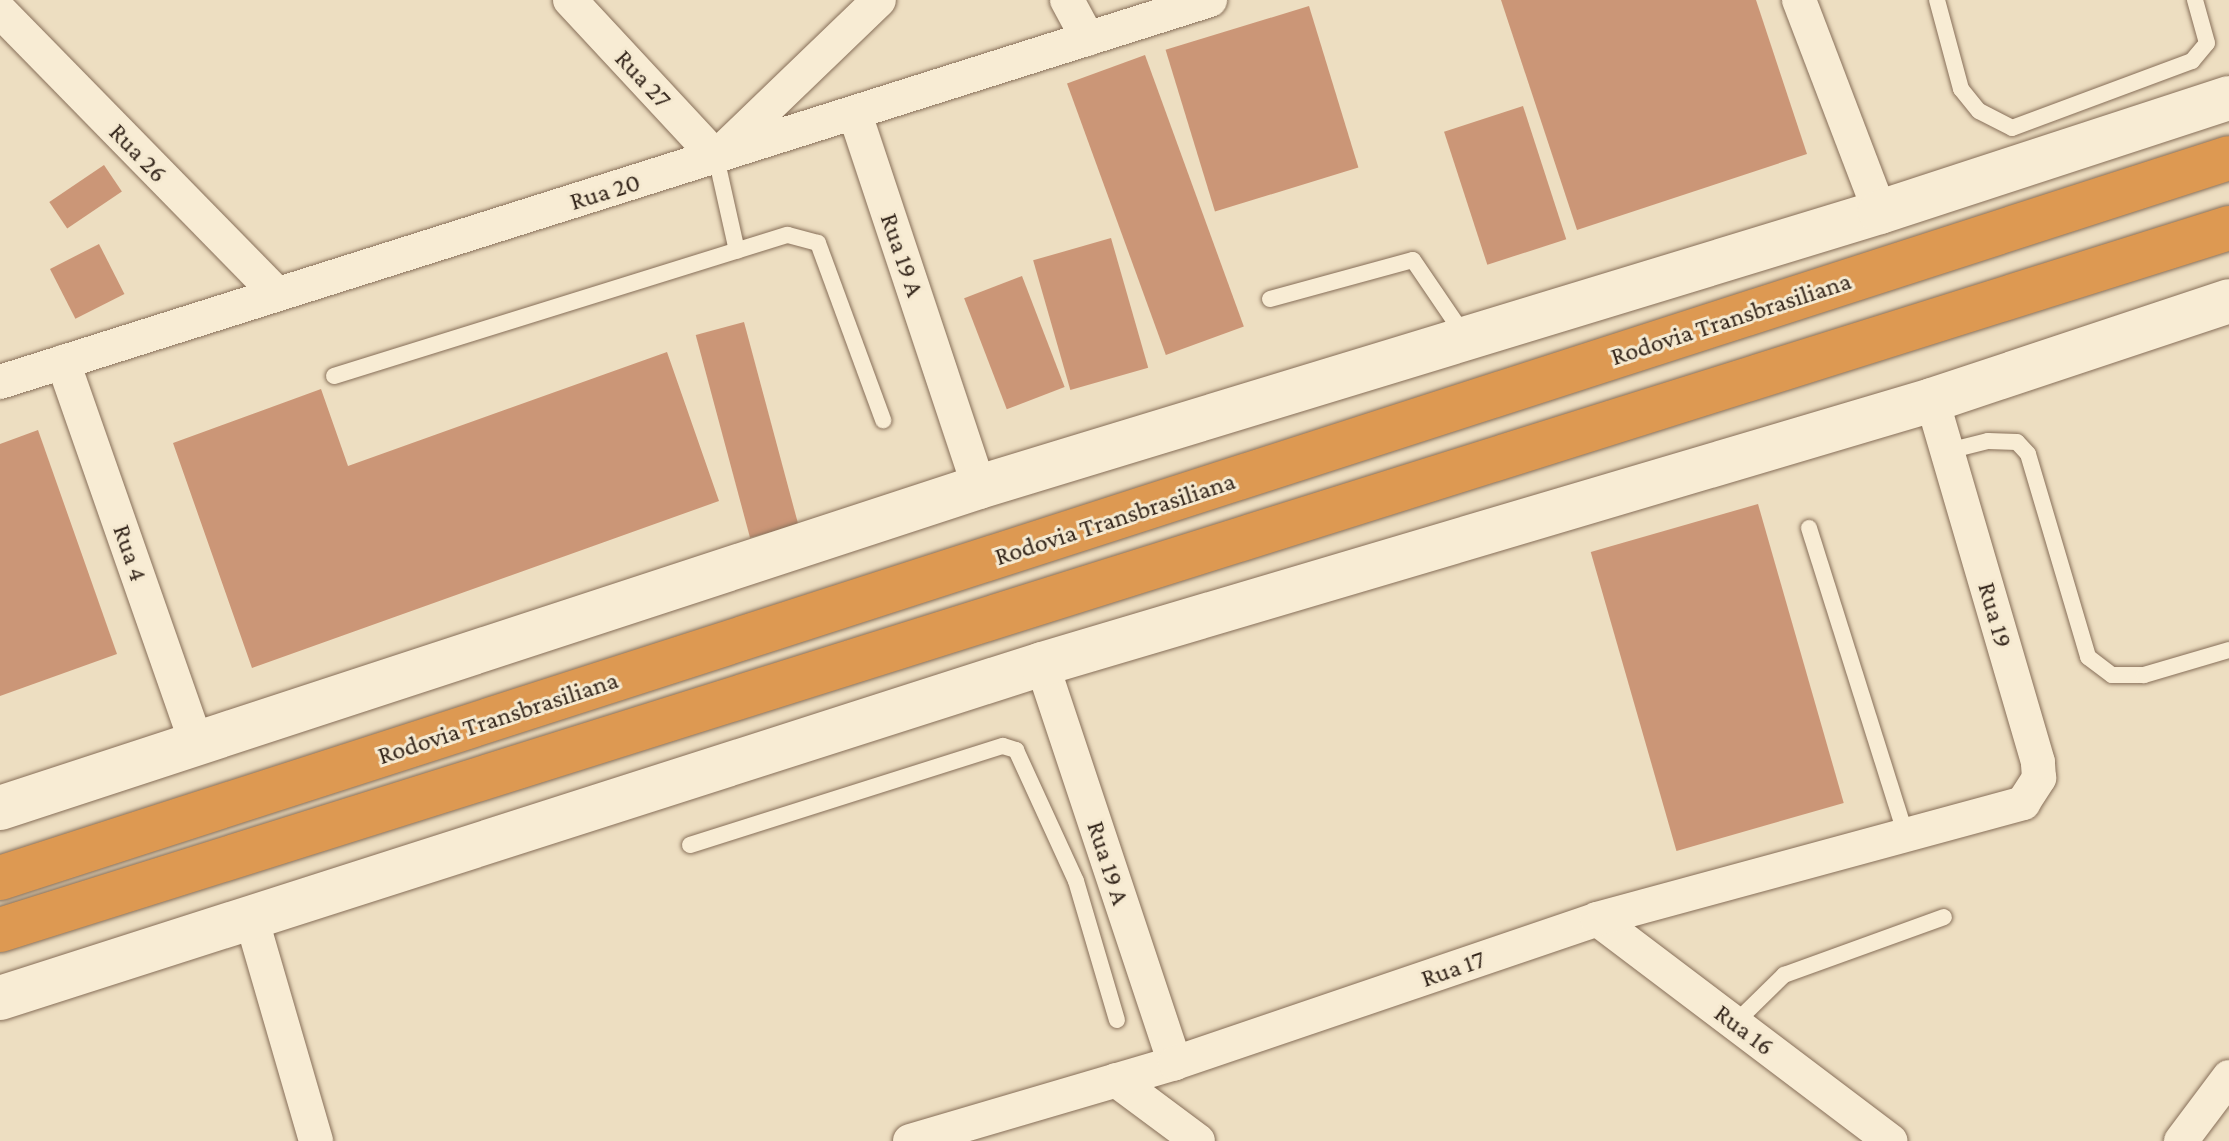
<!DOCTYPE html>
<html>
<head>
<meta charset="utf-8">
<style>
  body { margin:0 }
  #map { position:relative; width:2229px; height:1141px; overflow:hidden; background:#eddec1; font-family:"Crimson Pro",serif }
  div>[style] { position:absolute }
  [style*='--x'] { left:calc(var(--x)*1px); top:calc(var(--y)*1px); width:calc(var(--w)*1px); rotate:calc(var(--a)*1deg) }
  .building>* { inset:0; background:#cb9677; transform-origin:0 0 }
  .roads { filter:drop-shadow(0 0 2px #876f59) drop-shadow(0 0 2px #876f59) }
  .lane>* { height:16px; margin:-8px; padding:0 8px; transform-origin:8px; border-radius:8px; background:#f8ecd4 }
  .street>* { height:34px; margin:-17px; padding:0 17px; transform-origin:17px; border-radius:17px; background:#f8ecd4 }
  .secondary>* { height:44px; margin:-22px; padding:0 22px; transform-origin:22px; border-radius:22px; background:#f8ecd4 }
  .highway>* { height:44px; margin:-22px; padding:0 22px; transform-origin:22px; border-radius:22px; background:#dd9952 }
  span { translate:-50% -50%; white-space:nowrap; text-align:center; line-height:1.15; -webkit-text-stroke:6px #f5e9d0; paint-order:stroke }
  .street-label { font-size:26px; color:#36281d }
</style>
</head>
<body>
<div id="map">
  <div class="building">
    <div style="clip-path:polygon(1501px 0,1756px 0,1807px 154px,1577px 230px)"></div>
    <div style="left:1309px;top:6px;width:169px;height:150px;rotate:73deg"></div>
    <div style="left:1145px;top:55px;width:289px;height:83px;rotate:70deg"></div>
    <div style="left:1523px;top:106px;width:140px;height:83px;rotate:72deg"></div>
    <div style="left:104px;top:165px;width:32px;height:66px;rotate:56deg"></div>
    <div style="left:1111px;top:238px;width:135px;height:81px;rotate:74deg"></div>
    <div style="left:99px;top:244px;width:56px;height:55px;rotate:63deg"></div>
    <div style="left:1022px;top:276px;width:119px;height:62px;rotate:69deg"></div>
    <div style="left:744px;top:322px;width:210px;height:50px;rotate:75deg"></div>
    <div style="clip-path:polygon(667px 352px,719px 501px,252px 668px,173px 443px,321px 389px,348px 466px)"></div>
    <div style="clip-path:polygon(38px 430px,117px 654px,0 696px,0 444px)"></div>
    <div style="left:1758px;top:504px;width:311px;height:174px;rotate:74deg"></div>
  </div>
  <div class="roads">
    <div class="lane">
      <div style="--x:1937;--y:0;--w:92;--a:74.9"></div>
      <div style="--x:1961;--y:89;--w:28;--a:51"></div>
      <div style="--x:1979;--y:111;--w:37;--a:27"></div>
      <div style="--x:2012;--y:128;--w:192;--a:-20.4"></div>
      <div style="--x:2192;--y:61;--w:23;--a:-50"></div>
      <div style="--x:2207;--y:43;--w:45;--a:-105.6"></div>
      <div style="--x:716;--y:157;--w:96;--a:77.4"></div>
      <div style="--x:1270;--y:299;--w:148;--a:-15.3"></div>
      <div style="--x:1413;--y:260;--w:91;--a:55.8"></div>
      <div style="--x:334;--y:376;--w:475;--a:-17.3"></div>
      <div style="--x:788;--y:235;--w:31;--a:15"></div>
      <div style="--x:818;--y:243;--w:189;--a:69.8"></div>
      <div style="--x:1948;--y:451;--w:41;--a:-14"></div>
      <div style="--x:1988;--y:441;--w:29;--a:2"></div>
      <div style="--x:2017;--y:442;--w:16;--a:47"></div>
      <div style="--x:2028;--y:454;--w:212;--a:73.5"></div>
      <div style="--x:2088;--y:657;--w:30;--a:37"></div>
      <div style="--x:2112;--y:675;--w:32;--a:0"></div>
      <div style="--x:2144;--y:675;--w:89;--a:-16.4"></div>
      <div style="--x:1809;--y:528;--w:323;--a:72.5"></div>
      <div style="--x:690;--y:845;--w:328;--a:-17.6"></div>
      <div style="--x:1003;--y:746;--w:14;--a:17"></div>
      <div style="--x:1016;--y:750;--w:144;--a:65.4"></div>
      <div style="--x:1076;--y:881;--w:145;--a:73.6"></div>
      <div style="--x:1735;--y:1023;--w:69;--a:-44.4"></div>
      <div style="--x:1784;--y:975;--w:170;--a:-19.9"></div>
    </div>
    <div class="street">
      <div style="--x:570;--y:0;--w:214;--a:47.1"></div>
      <div style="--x:716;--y:157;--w:226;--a:-43.9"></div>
      <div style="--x:1067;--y:0;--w:44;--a:61.7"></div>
      <div style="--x:1799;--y:0;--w:227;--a:69.1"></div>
      <div style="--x:0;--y:11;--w:396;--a:45.6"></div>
      <div style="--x:855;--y:114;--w:393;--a:71.6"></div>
      <div style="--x:63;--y:362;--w:405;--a:70.7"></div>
      <div style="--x:0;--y:382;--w:1269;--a:-17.52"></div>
      <div style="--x:1042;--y:664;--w:421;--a:71.6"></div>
      <div style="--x:251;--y:917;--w:233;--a:73.8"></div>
      <div style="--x:1597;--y:919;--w:368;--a:37.1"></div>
      <div style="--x:1116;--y:1080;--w:102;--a:36.6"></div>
      <div style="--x:910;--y:1141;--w:276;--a:-16.4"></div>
      <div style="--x:1175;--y:1063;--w:446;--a:-18.8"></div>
      <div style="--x:1597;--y:919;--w:442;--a:-15.2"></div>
      <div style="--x:2023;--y:803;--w:30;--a:-57"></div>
      <div style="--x:2039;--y:778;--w:16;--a:-94"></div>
      <div style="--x:2038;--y:762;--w:377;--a:-106.3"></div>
      <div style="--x:2181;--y:1141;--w:80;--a:-53.1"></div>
    </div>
    <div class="secondary">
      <div style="--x:0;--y:808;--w:1030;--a:-18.15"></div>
      <div style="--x:979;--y:487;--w:942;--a:-16.97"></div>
      <div style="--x:1880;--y:212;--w:367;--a:-18.1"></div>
      <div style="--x:0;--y:998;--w:1094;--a:-17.77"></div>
      <div style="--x:1042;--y:664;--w:928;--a:-16.52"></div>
      <div style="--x:1932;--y:400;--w:313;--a:-18.4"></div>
    </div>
    <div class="highway">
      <div style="--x:0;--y:878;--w:2342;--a:-17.9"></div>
      <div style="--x:0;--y:930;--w:2337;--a:-17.48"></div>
    </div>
  </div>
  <div class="street-label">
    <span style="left:643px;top:79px;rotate:47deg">Rua 27</span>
    <span style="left:138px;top:153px;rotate:46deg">Rua 26</span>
    <span style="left:605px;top:192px;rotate:-17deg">Rua 20</span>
    <span style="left:902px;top:255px;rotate:71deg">Rua 19 A</span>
    <span style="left:1731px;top:319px;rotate:-18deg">Rodovia Transbrasiliana</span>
    <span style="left:1115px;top:519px;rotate:-18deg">Rodovia Transbrasiliana</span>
    <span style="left:130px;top:553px;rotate:71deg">Rua 4</span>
    <span style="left:1995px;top:615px;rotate:74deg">Rua 19</span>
    <span style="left:498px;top:718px;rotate:-18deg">Rodovia Transbrasiliana</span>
    <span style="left:1108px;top:863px;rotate:72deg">Rua 19 A</span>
    <span style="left:1453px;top:969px;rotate:-19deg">Rua 17</span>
    <span style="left:1744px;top:1030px;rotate:37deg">Rua 16</span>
  </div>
</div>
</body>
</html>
